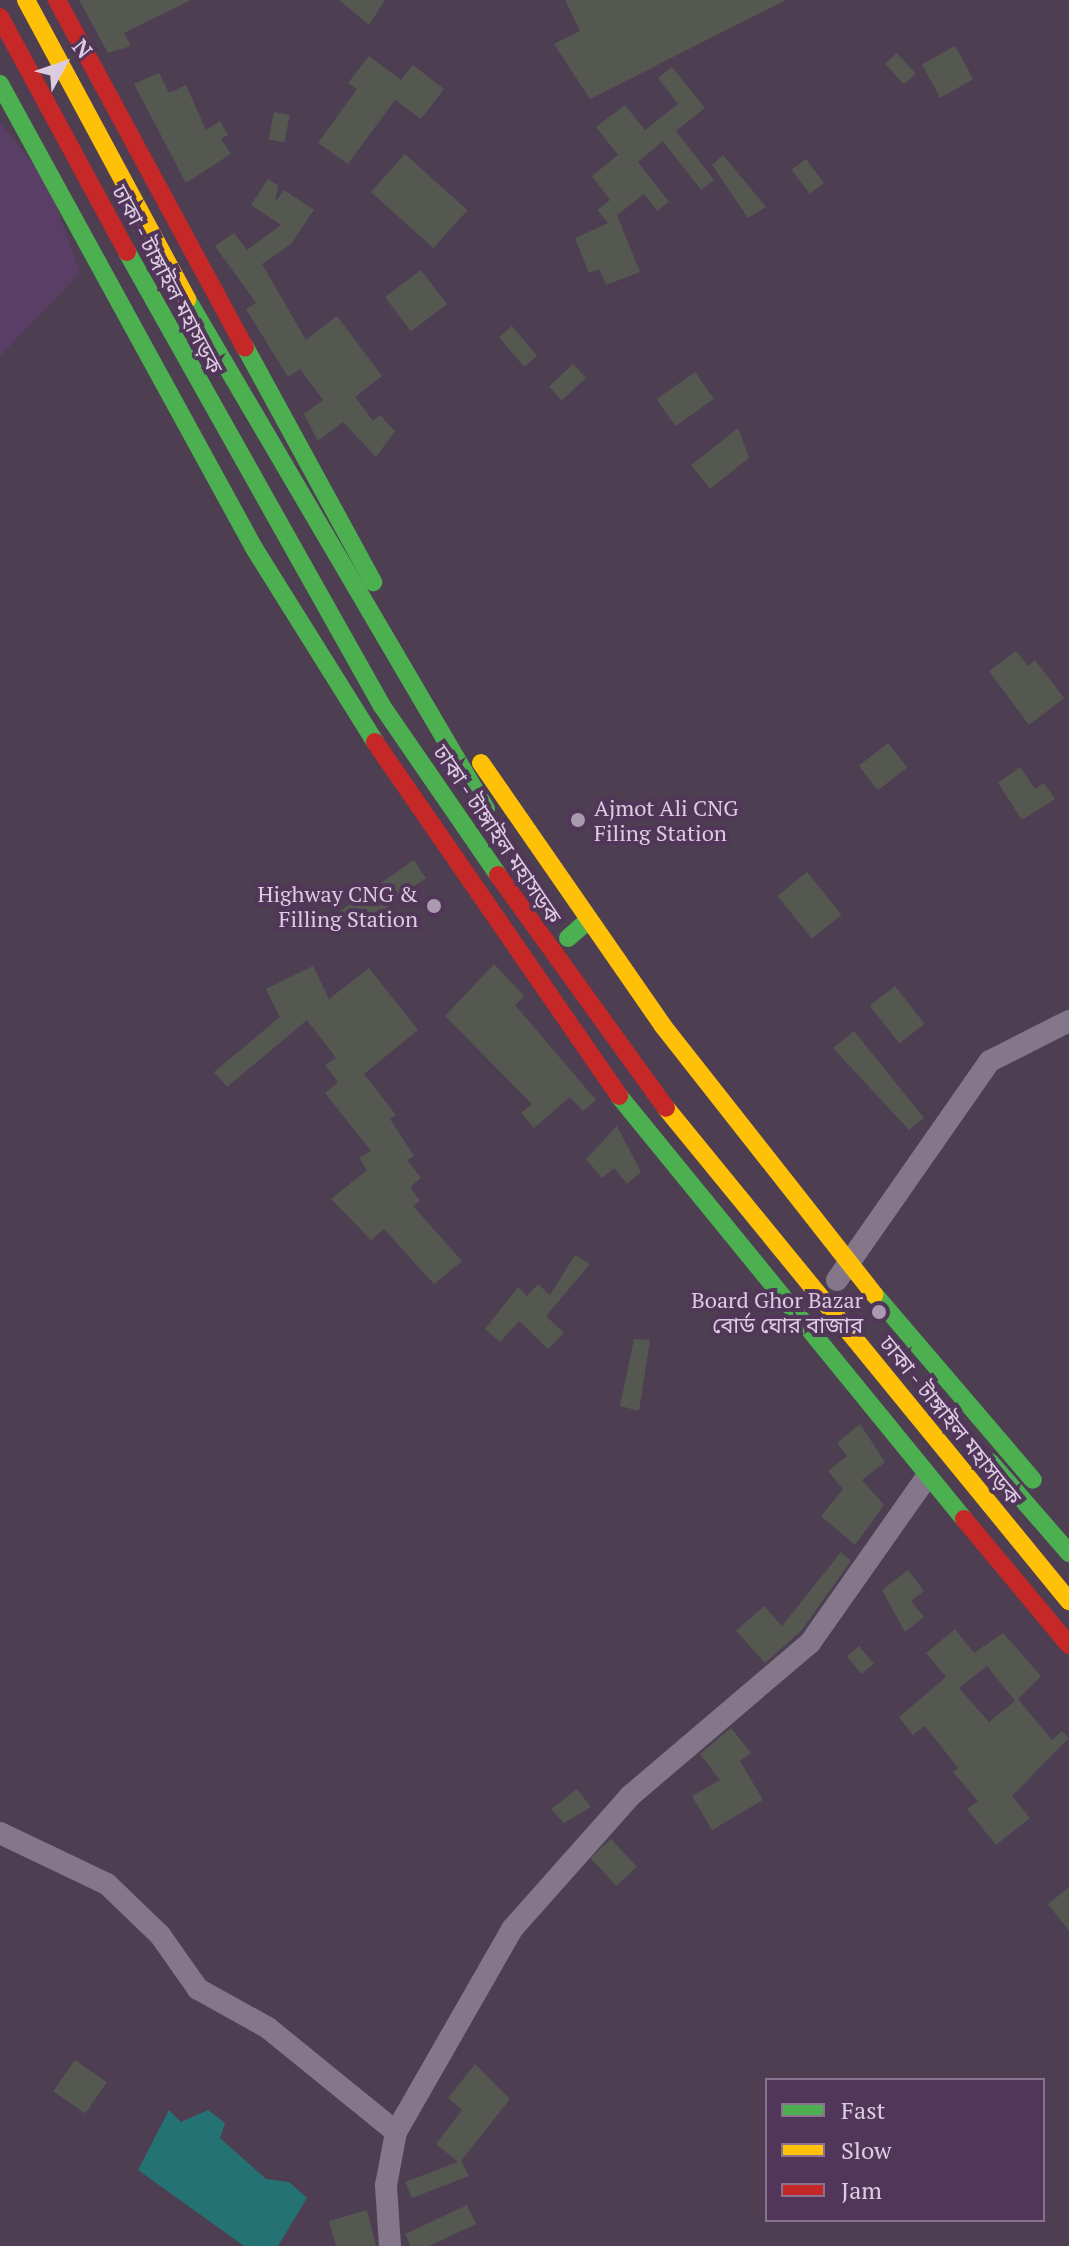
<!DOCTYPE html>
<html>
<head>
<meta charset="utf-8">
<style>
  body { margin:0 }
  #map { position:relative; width:1069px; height:2246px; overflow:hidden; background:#4d3e52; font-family:"PT Serif","Noto Sans Bengali",serif }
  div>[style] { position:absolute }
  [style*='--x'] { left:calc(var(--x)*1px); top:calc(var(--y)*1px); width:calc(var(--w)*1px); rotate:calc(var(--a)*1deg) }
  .built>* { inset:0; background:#5b3e65 }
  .water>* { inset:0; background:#257275 }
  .building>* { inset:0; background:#545851; transform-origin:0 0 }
  .street>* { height:22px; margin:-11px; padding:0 11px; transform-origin:11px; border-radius:11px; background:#847789 }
  .fast>* { height:18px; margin:-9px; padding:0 9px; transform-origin:9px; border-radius:9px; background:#4caf50 }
  .slow>* { height:18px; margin:-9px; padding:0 9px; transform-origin:9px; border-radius:9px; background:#ffc107 }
  .jam>* { height:18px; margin:-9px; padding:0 9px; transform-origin:9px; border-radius:9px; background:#c62828 }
  .dots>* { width:22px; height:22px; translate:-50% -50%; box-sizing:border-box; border:4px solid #51365a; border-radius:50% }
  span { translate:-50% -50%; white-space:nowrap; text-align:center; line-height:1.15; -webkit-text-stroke:8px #51365a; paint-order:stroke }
  .street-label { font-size:22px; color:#dccce2 }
  .poi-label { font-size:22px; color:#dccce2 }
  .left { translate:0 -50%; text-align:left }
  .right { translate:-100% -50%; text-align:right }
  .legend { position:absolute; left:765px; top:2078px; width:280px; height:144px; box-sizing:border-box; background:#51365a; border:2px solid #897290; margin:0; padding:10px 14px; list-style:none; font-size:24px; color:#dccce2 }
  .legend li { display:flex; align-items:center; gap:16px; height:40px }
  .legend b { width:40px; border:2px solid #897290 }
  .north { position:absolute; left:24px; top:24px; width:80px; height:80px; -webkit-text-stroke:6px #51365a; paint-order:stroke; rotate:50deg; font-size:22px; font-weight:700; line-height:32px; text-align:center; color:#dccce2 }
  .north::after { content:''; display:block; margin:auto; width:28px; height:36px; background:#dccce2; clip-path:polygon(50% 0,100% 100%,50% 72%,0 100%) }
</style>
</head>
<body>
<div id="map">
  <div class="built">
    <div style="clip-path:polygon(0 123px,48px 183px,80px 273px,0 356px)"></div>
  </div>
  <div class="water">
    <div style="clip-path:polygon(169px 2110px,181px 2122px,208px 2110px,225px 2123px,220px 2138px,266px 2179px,289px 2182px,307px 2198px,278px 2246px,244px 2246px,138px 2170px)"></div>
  </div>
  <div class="building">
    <div style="clip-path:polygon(79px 0,191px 0,124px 33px,131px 46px,108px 53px)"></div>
    <div style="clip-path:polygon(339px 0,385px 0,369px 25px)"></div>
    <div style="clip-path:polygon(565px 0,786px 0,590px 99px,554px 44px,580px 31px)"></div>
    <div style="left:955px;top:46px;width:38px;height:38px;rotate:61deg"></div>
    <div style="left:897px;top:53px;width:28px;height:16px;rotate:48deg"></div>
    <div style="clip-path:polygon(369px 56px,401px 80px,413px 65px,444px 89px,421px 119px,395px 100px,348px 164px,318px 143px,357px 89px,348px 83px)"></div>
    <div style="clip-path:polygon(672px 67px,705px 108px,676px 131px,714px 180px,701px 190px,663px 141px,638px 162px,669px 202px,657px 211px,644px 194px,617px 215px,640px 272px,606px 285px,599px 269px,589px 273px,575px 238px,608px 223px,597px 210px,610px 200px,592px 176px,618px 155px,596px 127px,625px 105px,645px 130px,678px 104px,658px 78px)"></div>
    <div style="clip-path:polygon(159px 73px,169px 93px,186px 85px,206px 130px,220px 121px,228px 135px,221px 139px,231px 154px,186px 183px,134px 84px)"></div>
    <div style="left:274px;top:112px;width:16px;height:28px;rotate:11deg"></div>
    <div style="left:405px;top:154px;width:84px;height:51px;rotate:42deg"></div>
    <div style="clip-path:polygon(723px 155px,766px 207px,748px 218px,712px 165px)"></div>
    <div style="left:806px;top:159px;width:30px;height:18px;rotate:53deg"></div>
    <div style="clip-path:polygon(268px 179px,278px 185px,275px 202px,284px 190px,314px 210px,291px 244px,262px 264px,306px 340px,337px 316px,382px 376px,355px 397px,373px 421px,380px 415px,395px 431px,376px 457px,343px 422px,318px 441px,304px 414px,323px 400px,300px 369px,288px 377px,246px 309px,256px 303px,215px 246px,234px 233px,247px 250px,281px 225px,251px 205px)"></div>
    <div style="left:421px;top:270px;width:43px;height:45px;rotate:53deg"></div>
    <div style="left:512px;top:326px;width:39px;height:17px;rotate:50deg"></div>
    <div style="left:573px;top:364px;width:19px;height:33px;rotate:47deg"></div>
    <div style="left:695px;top:372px;width:33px;height:47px;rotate:55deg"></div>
    <div style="clip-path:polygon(738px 428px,749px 458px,710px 489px,691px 465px)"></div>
    <div style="clip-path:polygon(1016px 651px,1028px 666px,1035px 660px,1064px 698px,1029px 725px,989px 671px)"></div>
    <div style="left:888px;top:743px;width:31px;height:37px;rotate:52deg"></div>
    <div style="clip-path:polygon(1020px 767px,1035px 789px,1044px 783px,1055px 799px,1022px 820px,998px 783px)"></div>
    <div style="clip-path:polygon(414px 860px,426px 878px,387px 905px,394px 914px,378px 925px,368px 912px,350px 925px,340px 911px)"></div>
    <div style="left:807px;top:872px;width:55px;height:38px;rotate:51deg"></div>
    <div style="clip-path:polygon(494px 964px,524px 996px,515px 1005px,596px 1100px,583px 1111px,570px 1097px,534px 1128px,521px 1113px,532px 1104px,445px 1016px)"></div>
    <div style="clip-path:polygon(313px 966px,329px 999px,369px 968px,418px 1030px,364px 1074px,396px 1115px,390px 1119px,414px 1156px,407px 1160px,421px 1178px,410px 1187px,420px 1201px,413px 1206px,462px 1261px,434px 1284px,384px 1229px,371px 1240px,331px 1199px,367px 1170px,359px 1158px,371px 1151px,325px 1093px,338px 1082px,325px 1065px,336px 1058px,307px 1020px,227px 1087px,214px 1072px,280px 1017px,266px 989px)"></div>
    <div style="left:895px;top:986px;width:48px;height:32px;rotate:52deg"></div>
    <div style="clip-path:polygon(854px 1031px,924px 1118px,909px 1130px,833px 1048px)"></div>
    <div style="clip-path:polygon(617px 1126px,641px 1172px,627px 1184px,614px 1168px,602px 1178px,586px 1159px)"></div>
    <div style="clip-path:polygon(575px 1255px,590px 1264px,546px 1316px,564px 1333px,548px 1349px,519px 1321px,500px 1342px,485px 1329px,518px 1287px,527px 1296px,538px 1284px,550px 1295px)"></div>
    <div style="clip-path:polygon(634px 1339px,650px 1340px,639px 1411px,620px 1406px)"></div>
    <div style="clip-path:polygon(860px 1424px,885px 1462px,862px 1480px,884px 1505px,855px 1545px,821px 1516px,843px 1489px,828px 1471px,847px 1456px,837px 1443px)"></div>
    <div style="clip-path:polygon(841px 1552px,851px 1561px,801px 1631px,765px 1663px,736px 1631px,764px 1606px,782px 1626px)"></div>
    <div style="clip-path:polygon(908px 1570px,924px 1591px,911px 1601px,924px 1617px,905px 1632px,882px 1590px)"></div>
    <div style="clip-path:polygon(evenodd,955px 1629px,974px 1653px,1003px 1633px,1041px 1676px,1018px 1699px,1052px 1740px,1062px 1731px,1069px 1738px,1012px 1796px,1030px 1818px,996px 1845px,967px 1809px,978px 1801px,953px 1772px,958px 1768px,925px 1726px,913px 1735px,899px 1717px,946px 1677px,926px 1653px,955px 1629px,987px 1666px,1015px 1701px,989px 1722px,959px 1688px,987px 1666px)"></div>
    <div style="left:859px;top:1646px;width:23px;height:16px;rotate:50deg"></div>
    <div style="clip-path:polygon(731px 1728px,751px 1753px,740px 1761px,763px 1800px,712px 1830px,692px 1796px,720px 1780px,700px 1754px)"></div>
    <div style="clip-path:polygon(577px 1789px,591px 1807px,564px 1823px,551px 1809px)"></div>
    <div style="left:611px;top:1839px;width:38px;height:28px;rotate:47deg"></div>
    <div style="clip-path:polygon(1069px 1887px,1069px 1931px,1048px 1904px)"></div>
    <div style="left:75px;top:2060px;width:39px;height:38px;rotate:35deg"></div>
    <div style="clip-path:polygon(475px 2064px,510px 2099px,461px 2161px,469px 2176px,412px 2198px,405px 2182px,458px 2162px,436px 2144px,462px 2110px,448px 2098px)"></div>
    <div style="clip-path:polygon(467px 2205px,476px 2224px,429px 2246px,411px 2246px,405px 2234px)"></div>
    <div style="clip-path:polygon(367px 2210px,376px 2246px,336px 2246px,329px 2221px)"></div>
  </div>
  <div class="street">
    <div style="--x:837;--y:1280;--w:267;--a:-55.1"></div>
    <div style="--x:990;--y:1061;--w:89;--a:-26.9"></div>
    <div style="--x:0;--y:1833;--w:119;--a:25.5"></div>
    <div style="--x:107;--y:1884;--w:74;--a:43.9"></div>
    <div style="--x:160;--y:1935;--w:66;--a:54.9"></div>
    <div style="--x:198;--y:1989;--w:80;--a:29.1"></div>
    <div style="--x:268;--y:2028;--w:165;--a:39.1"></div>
    <div style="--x:390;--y:2246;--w:61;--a:-93.8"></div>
    <div style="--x:386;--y:2185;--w:54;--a:-79.3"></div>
    <div style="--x:396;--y:2132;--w:235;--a:-60.2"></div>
    <div style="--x:513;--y:1928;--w:176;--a:-48.4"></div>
    <div style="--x:630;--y:1796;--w:236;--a:-40.4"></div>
    <div style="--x:810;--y:1643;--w:202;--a:-54.9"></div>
  </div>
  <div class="fast">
    <div style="--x:0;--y:84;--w:529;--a:61.3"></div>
    <div style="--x:254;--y:548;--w:229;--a:58"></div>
    <div style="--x:127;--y:252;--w:521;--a:60.68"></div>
    <div style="--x:382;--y:706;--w:205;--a:55.5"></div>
    <div style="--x:187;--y:299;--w:591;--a:59.62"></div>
    <div style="--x:245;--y:347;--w:268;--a:61.4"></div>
    <div style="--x:568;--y:938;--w:23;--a:-41"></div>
    <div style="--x:619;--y:1096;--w:546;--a:50.8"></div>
    <div style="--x:875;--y:1295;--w:243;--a:49.5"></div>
    <div style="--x:990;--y:1462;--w:121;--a:49"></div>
  </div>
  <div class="slow">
    <div style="--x:26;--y:0;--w:340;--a:61.7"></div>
    <div style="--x:481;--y:763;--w:320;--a:55.3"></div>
    <div style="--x:663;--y:1026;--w:342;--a:51.8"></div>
    <div style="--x:666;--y:1108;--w:637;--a:50.74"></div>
  </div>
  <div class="jam">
    <div style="--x:57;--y:0;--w:395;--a:61.6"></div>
    <div style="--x:0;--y:17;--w:267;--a:61.6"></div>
    <div style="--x:375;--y:742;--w:430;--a:55.4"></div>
    <div style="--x:498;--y:875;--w:287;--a:54.2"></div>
    <div style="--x:964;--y:1519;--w:164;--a:50.2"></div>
  </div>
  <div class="dots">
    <div style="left:578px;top:820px;background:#aa9ab0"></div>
    <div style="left:434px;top:906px;background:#aa9ab0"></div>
    <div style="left:879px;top:1312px;background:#aa9ab0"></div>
  </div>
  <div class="street-label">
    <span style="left:168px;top:279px;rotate:62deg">ঢাকা - টাঙ্গাইল মহাসড়ক</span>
    <span style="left:498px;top:834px;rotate:56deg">ঢাকা - টাঙ্গাইল মহাসড়ক</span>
    <span style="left:951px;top:1420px;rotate:51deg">ঢাকা - টাঙ্গাইল মহাসড়ক</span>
  </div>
  <div class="poi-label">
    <span class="left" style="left:594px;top:820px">Ajmot Ali CNG<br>Filing Station</span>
    <span class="right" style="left:418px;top:906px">Highway CNG &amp;<br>Filling Station</span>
    <span class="right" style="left:863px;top:1312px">Board Ghor Bazar<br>বোর্ড ঘোর বাজার</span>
  </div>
  <ul class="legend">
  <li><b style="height:10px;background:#4caf50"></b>Fast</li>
  <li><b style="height:10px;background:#ffc107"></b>Slow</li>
  <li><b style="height:10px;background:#c62828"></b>Jam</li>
  </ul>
  <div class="north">N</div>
</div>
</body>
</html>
